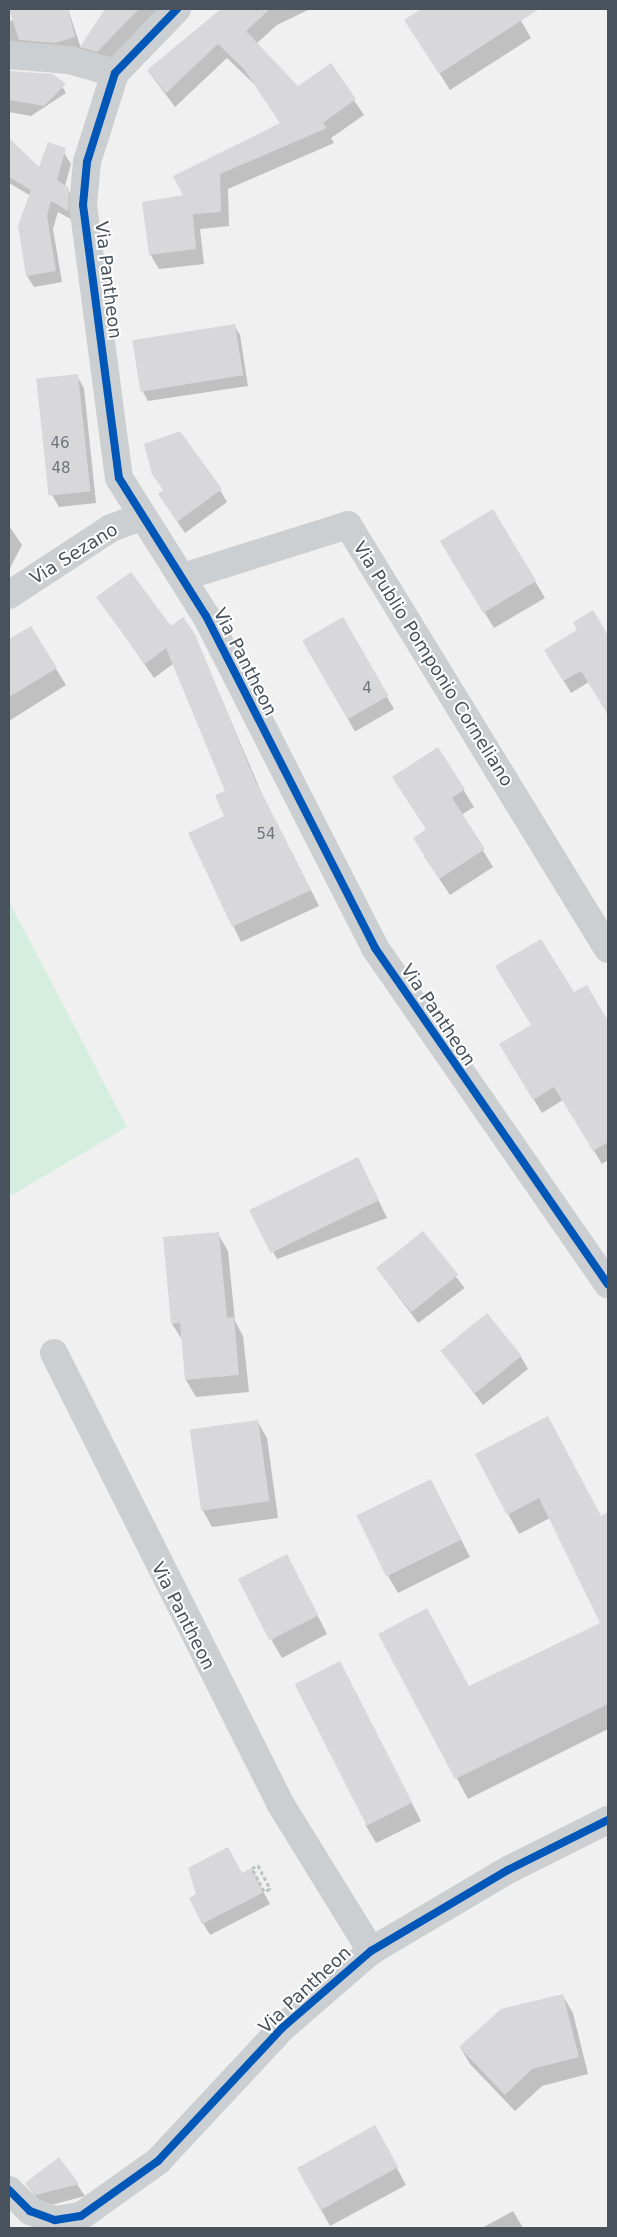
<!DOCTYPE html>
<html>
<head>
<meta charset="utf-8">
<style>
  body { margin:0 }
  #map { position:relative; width:617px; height:2237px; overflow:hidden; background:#f1f0f0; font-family:"DejaVu Sans",sans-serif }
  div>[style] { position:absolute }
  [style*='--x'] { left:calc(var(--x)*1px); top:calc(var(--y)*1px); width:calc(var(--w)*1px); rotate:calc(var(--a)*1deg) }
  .green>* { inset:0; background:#d6eee0 }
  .shadow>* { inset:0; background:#0003; transform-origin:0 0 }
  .building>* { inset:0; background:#d8d8da; transform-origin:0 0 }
  .path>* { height:3px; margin-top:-1.5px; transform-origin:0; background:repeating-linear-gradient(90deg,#bac5c1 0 4px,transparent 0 6.5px) }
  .street>* { height:28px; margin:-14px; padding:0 14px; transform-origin:14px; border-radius:14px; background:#cccfd1 }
  .secondary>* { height:28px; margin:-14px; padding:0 14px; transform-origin:14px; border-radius:14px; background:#cccfd2 }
  .cycleway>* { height:8px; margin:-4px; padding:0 4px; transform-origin:4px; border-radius:4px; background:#0057b8 }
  span { translate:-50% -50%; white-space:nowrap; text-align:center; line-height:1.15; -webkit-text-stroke:4px #fff; paint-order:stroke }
  .number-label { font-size:15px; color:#6e757d }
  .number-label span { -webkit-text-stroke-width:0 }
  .street-label { font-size:18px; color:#48525c }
  .frame { position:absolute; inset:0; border:10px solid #48525c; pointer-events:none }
</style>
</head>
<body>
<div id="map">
  <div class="green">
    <div style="clip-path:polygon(9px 901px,127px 1127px,9px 1197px)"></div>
  </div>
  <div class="shadow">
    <div style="clip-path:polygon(10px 9px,68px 9px,81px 48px,106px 9px,160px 9px,105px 65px,9px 57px,9px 21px,14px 20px)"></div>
    <div style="clip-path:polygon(222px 9px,310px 9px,277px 25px,256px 44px,298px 88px,330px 65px,364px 115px,331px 138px,334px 143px,228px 189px,229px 226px,200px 229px,204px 264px,159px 269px,150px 254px,185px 196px,281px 124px,254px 84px,227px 58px,175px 107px,148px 71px)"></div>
    <div style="clip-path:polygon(423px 9px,514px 9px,531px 38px,450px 90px,406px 20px)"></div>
    <div style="clip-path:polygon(9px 71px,58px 80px,66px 93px,31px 116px,9px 112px)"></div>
    <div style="clip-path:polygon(15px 152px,41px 170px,64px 153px,71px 164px,65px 186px,75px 200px,74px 221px,58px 212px,53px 229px,62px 282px,34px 287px,27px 276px,31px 196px,9px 183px,9px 162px)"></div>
    <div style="clip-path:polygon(234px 325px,240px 335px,248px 386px,148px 401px,142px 390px)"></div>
    <div style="clip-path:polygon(77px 376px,84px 388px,96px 503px,59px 507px,52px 495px)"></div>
    <div style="clip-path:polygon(153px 474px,220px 490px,227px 502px,185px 533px,159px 494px,164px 491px)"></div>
    <div style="clip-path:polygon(493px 510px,545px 598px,494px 628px,452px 560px)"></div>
    <div style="clip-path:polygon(9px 526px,22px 545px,9px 570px)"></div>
    <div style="clip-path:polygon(98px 597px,194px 634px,262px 794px,319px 906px,241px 942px,189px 834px,225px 817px,226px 792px,173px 664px,154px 678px)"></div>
    <div style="clip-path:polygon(593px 612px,608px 638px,608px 703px,604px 706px,589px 682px,571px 693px,546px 651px,579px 631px)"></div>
    <div style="left:342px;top:619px;width:104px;height:45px;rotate:60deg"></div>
    <div style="clip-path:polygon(30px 627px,66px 685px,9px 721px,9px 641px)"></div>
    <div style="clip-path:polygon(438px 749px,474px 807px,461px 815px,493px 867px,450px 895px,424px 856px,427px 830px,404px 795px)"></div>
    <div style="clip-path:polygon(586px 987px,608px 1023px,608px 1044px,596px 1051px,608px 1074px,608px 1160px,602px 1164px,563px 1100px,542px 1113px,508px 1058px,532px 1025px)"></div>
    <div style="clip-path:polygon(358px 1158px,387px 1218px,277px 1259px,267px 1241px)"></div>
    <div style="left:423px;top:1233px;width:69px;height:58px;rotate:53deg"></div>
    <div style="clip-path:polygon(218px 1234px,228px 1251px,235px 1321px,243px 1336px,249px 1392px,196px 1397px,186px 1380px,183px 1341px,172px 1324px)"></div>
    <div style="clip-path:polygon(442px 1351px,521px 1357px,528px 1369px,483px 1405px)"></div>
    <div style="clip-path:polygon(257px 1421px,267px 1438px,278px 1518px,212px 1527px,202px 1509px)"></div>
    <div style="clip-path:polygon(476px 1455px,601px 1517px,608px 1514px,608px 1729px,468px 1799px,379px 1634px,469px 1688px,602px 1623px,550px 1518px,519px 1534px)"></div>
    <div style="clip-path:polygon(440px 1498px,470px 1557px,398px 1593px,388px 1576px)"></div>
    <div style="clip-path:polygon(296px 1573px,327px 1634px,282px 1658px,272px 1641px)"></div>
    <div style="clip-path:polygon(340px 1662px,421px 1821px,376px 1843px,366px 1826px)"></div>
    <div style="clip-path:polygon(242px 1875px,258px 1882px,270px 1904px,210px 1935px,203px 1923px)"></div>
    <div style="clip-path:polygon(563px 1996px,573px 2013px,588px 2074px,542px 2086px,515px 2111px,470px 2064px,460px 2047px)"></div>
    <div style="clip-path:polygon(384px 2144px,406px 2185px,330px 2226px,298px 2167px)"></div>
    <div style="clip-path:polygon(59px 2158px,85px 2196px,44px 2207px,26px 2184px)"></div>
    <div style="clip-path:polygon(513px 2211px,523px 2228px,482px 2228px)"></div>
  </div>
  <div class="building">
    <div style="clip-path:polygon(9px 9px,68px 9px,75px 37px,55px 43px,19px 40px)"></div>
    <div style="clip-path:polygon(105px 9px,139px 9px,97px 52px,80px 47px)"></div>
    <div style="clip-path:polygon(221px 9px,270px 9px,246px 31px,298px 86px,331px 63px,356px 99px,323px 123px,327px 128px,220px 174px,221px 212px,193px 214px,196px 249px,149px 255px,142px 202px,183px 195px,173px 176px,280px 123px,244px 69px,218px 44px,166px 93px,147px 70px)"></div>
    <div style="clip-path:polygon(421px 9px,539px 9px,439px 74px,404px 20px)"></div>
    <div style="clip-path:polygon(9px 71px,53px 74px,66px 84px,44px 106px,9px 100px)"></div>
    <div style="clip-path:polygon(9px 138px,39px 167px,48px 142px,66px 148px,57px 180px,69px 188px,68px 211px,51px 201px,47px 216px,56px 271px,26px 276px,18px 226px,31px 190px,9px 177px)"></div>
    <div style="left:235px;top:324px;width:52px;height:104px;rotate:81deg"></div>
    <div style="left:78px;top:374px;width:118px;height:42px;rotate:84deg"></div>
    <div style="clip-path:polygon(180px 431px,222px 489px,177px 522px,158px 494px,163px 490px,152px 474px,144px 444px)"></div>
    <div style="left:493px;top:509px;width:84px;height:62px;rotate:59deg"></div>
    <div style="clip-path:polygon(131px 572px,171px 626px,183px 617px,195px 634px,254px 778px,311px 890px,232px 927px,188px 833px,224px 816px,215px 795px,225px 791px,166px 648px,145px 664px,96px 597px)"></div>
    <div style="clip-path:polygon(593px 610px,608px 635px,608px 715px,581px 671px,563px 681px,544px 650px,577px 630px,573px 622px)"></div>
    <div style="left:343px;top:617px;width:91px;height:47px;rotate:60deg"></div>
    <div style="clip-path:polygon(31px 626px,57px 668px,9px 697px,9px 639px)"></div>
    <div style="clip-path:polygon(438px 747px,465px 789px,452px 798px,485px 849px,439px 879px,413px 838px,426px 829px,392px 777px)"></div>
    <div style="clip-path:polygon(541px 939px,574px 992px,587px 985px,608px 1021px,608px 1142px,593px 1151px,554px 1087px,533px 1100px,499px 1044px,531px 1025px,495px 966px)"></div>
    <div style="left:358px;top:1157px;width:48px;height:121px;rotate:64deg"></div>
    <div style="left:423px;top:1231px;width:56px;height:60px;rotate:51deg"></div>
    <div style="clip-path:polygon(219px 1232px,227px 1318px,234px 1317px,239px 1375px,185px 1380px,180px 1323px,171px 1324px,163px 1237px)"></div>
    <div style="left:487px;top:1313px;width:55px;height:60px;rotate:51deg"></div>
    <div style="clip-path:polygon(548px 1416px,601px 1516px,608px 1512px,608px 1704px,455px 1779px,378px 1634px,427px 1608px,469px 1686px,600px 1623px,539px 1498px,507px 1515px,475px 1454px)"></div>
    <div style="left:258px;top:1420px;width:82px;height:69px;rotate:82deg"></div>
    <div style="left:431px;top:1479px;width:68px;height:83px;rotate:64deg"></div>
    <div style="left:287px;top:1554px;width:69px;height:55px;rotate:63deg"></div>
    <div style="left:340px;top:1661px;width:159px;height:51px;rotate:63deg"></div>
    <div style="clip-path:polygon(228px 1847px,242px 1873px,252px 1868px,264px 1892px,202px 1924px,189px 1898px,196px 1894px,188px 1868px)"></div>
    <div style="clip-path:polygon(563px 1994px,579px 2057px,532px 2069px,505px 2095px,459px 2047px,501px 2009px)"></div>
    <div style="left:375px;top:2125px;width:48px;height:89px;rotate:61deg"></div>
    <div style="clip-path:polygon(59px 2157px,79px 2184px,36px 2195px,25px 2183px)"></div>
  </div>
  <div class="path">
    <div style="--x:258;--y:1865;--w:27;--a:63"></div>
    <div style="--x:270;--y:1889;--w:6;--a:162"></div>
    <div style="--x:264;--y:1891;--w:26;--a:-118"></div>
    <div style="--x:252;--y:1868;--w:7;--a:-27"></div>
  </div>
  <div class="street">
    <div style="--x:177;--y:9;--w:89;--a:134.1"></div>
    <div style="--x:115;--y:73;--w:93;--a:107.5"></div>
    <div style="--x:87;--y:162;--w:43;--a:95.3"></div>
    <div style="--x:83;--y:205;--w:275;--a:82.5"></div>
    <div style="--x:119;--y:478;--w:163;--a:57.8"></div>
    <div style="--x:206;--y:616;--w:373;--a:63"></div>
    <div style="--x:375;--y:948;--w:409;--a:55.3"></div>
    <div style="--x:9;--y:55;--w:60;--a:4.8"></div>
    <div style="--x:69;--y:60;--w:48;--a:15.8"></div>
    <div style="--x:183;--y:577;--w:173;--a:-17.5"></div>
    <div style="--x:348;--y:525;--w:497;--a:58.5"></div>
    <div style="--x:9;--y:595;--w:122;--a:-33.3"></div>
    <div style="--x:111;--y:528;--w:32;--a:-20"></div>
    <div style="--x:54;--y:1353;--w:506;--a:63.33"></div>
    <div style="--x:281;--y:1805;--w:172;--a:58.3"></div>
  </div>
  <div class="secondary">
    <div style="--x:9;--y:2190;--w:30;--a:45"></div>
    <div style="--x:30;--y:2211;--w:27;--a:20"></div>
    <div style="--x:55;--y:2220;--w:26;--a:-9"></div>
    <div style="--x:81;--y:2216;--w:95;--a:-35.5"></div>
    <div style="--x:158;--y:2161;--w:182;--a:-47"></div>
    <div style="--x:282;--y:2028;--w:118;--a:-40.9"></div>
    <div style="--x:371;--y:1951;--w:159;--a:-30.6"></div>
    <div style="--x:508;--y:1870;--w:112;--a:-26.6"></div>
  </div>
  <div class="cycleway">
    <div style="--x:177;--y:9;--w:89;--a:134.1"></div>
    <div style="--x:115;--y:73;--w:93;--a:107.5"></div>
    <div style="--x:87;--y:162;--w:43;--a:95.3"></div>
    <div style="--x:83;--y:205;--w:275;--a:82.5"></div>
    <div style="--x:119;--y:478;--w:163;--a:57.8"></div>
    <div style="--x:206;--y:616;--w:373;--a:63"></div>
    <div style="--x:375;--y:948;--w:409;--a:55.3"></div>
    <div style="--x:9;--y:2190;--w:30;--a:45"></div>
    <div style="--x:30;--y:2211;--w:27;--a:20"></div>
    <div style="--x:55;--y:2220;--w:26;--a:-9"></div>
    <div style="--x:81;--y:2216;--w:95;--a:-35.5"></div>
    <div style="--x:158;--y:2161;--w:182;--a:-47"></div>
    <div style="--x:282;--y:2028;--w:118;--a:-40.9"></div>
    <div style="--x:371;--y:1951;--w:159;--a:-30.6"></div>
    <div style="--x:508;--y:1870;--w:112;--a:-26.6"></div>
  </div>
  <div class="number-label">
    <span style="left:60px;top:444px">46</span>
    <span style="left:61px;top:469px">48</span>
    <span style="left:367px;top:689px">4</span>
    <span style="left:266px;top:835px">54</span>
  </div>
  <div class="street-label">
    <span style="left:108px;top:280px;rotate:83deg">Via Pantheon</span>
    <span style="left:74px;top:554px;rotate:-32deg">Via Sezano</span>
    <span style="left:245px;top:662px;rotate:63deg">Via Pantheon</span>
    <span style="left:433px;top:664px;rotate:58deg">Via Publio Pomponio Corneliano</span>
    <span style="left:438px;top:1015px;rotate:56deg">Via Pantheon</span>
    <span style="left:183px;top:1616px;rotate:63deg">Via Pantheon</span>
    <span style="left:305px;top:1990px;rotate:-43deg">Via Pantheon</span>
  </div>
  <div class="frame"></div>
</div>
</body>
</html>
